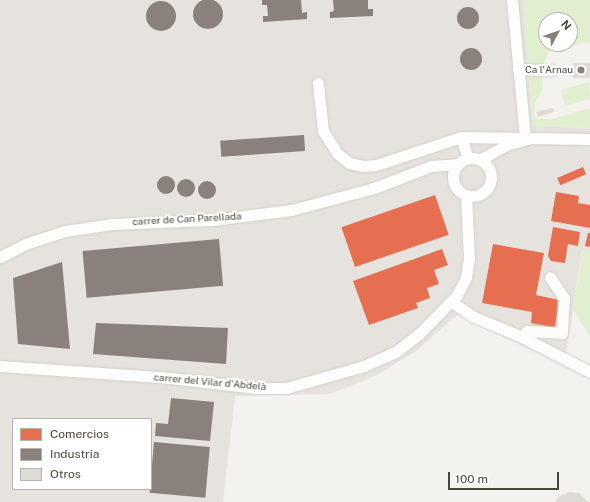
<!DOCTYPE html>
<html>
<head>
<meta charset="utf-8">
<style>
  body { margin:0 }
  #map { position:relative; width:590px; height:502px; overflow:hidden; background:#f4f2ee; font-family:"Public Sans",sans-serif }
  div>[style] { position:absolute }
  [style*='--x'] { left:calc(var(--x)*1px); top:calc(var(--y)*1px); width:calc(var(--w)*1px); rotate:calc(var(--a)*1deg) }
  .industrial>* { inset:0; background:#e6e2de }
  .green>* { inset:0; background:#e1eecf }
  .shops>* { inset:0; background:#e76f51; transform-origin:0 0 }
  .industry>* { inset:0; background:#8a817c; transform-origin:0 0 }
  .round { border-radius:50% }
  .building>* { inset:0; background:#dedbd6; transform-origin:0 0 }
  .roads { filter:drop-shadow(0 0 1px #d2d0cb) drop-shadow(0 0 1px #d2d0cb) }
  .minor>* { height:11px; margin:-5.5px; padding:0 5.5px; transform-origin:5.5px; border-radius:5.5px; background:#fdfdfc }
  .minor>.ring { margin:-5.5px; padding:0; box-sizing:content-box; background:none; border:11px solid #fdfdfc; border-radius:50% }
  .dots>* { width:11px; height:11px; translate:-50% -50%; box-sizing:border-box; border:2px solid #fff; border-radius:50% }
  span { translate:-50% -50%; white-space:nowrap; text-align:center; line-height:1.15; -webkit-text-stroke:4px #fff; paint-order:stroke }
  .poi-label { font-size:10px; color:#4b4439 }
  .right { translate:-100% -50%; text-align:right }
  .street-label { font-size:10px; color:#4b4439 }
  .legend { position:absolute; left:12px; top:418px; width:140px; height:72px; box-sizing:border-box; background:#fff; border:1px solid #b7b4b0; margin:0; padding:5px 7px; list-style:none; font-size:12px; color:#4b4439 }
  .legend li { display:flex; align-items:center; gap:8px; height:20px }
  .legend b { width:20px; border:1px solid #b7b4b0 }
  .north { position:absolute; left:538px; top:12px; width:40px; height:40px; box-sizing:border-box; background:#fff; border:1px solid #b7b4b0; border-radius:50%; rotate:50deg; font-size:11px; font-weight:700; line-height:16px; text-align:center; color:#4b4439 }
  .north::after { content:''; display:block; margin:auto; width:14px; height:18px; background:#868178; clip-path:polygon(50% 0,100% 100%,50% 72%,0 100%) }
  .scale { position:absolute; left:448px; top:472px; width:111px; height:18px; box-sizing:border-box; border:2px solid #4b4439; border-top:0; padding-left:5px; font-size:12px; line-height:14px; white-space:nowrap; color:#4b4439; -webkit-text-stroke:3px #fff; paint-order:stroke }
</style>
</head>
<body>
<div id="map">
  <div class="industrial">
    <div style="clip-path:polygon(evenodd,0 0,523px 0,532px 126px,590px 128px,590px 254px,582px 251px,564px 365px,457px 315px,416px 351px,377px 375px,330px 394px,235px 396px,223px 502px,0 502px,0 0,13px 419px,151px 419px,151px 489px,13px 489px,13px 419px)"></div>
  </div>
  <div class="green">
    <div style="clip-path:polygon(evenodd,523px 0,590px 0,590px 42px,553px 49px,547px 54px,542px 70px,543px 89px,535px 103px,534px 114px,536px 119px,552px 119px,590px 108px,590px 128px,532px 126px,523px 0,546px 20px,570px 20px,570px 44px,546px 44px,546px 20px)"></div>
    <div style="clip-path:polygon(589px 82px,590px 99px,565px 106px,561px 90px)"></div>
    <div style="clip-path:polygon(583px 250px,590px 254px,590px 337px,573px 309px)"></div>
  </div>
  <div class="shops">
    <div style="left:583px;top:167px;width:8px;height:28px;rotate:67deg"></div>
    <div style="clip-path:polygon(556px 192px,579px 196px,578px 203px,590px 205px,590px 228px,551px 221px)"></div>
    <div style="left:435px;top:195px;width:42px;height:99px;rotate:71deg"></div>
    <div style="clip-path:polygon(553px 227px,580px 232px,578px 246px,568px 244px,565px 263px,551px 261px,548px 256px)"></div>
    <div style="clip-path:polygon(588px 233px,590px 233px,590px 247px,585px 246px)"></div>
    <div style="clip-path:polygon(493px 244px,544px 253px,536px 295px,559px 300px,555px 328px,531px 323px,532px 312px,482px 303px)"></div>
    <div style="clip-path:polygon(442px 249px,448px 265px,434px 270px,439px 284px,427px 288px,430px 298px,416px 303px,418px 308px,369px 325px,353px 281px)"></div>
  </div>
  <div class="industry">
    <div class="round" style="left:193px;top:-1px;width:30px;height:30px"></div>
    <div style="clip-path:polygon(262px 0,301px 0,302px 13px,307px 12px,307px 19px,263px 22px,263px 16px,268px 16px,267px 5px,262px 5px)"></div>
    <div style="clip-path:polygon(333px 0,368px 0,368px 9px,373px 9px,373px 16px,330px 18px,330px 12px,334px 11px)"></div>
    <div class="round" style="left:146px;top:1px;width:30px;height:30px"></div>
    <div class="round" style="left:457px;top:7px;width:22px;height:22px"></div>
    <div class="round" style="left:460px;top:48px;width:22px;height:22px"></div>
    <div style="left:304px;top:135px;width:16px;height:84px;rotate:86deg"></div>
    <div class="round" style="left:157px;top:176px;width:18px;height:18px"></div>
    <div class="round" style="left:177px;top:179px;width:18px;height:18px"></div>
    <div class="round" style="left:198px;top:181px;width:18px;height:18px"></div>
    <div style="left:219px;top:239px;width:47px;height:137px;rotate:85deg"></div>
    <div style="clip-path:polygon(62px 262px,70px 349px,18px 344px,13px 278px)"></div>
    <div style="clip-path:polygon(96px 323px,228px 328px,226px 364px,93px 354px)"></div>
    <div style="clip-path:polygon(171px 398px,214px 402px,210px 441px,155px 436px,156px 423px,168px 424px)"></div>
    <div style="left:154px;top:442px;width:56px;height:51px;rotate:5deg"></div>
  </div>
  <div class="building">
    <div style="left:573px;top:63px;width:17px;height:15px"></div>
    <div style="clip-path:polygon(553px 108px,554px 112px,538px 117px,536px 112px)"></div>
    <div style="clip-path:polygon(570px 492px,579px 493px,588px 502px,555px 502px,561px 495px)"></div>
  </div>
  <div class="roads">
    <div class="minor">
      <div style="--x:512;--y:0;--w:138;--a:84.6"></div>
      <div style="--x:518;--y:69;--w:34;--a:2"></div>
      <div style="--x:318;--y:83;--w:48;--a:84.1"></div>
      <div style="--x:323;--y:131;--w:27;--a:57"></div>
      <div style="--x:338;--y:154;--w:14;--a:39"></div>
      <div style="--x:349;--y:163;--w:14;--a:12"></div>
      <div style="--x:363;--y:166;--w:13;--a:-4"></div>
      <div style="--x:376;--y:165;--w:89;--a:-18.2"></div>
      <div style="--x:461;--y:137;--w:69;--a:0.8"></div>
      <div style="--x:461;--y:137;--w:22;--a:72"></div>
      <div class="ring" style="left:453px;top:158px;width:27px;height:27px"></div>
      <div style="--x:481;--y:159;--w:29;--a:-29"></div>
      <div style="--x:506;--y:145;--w:25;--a:-16"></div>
      <div style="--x:530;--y:138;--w:60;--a:1"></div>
      <div style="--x:0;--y:257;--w:28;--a:-27"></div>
      <div style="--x:25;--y:244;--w:42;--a:-18"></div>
      <div style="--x:65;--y:231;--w:48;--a:-8.5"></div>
      <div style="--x:112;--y:224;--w:100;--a:-2.3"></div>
      <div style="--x:212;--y:220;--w:80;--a:-7.2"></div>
      <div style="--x:291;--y:210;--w:86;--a:-14.8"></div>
      <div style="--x:374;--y:188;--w:61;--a:-21.1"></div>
      <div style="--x:431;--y:166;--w:26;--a:-4"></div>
      <div style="--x:452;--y:302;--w:24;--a:35"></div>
      <div style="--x:472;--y:316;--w:54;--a:22.8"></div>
      <div style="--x:522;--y:337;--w:76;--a:27.2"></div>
      <div style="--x:522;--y:337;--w:8;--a:-50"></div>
      <div style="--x:527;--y:331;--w:35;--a:3"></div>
      <div style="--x:562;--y:333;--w:35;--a:-87"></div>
      <div style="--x:564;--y:298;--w:25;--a:-124"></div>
      <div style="--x:0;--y:366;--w:170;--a:4"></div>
      <div style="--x:170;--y:378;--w:87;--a:6.6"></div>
      <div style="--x:256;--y:388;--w:30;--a:0"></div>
      <div style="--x:286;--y:388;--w:81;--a:-15.8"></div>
      <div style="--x:364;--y:366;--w:36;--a:-24"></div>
      <div style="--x:397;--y:351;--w:29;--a:-38"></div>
      <div style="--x:420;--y:333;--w:53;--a:-45.8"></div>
      <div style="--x:457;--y:295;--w:20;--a:-63"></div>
      <div style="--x:466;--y:277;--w:18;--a:-81"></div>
      <div style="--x:469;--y:259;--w:64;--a:-92.7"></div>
    </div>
  </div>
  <div class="dots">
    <div style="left:581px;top:70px;background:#868178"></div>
  </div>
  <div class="poi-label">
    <span class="right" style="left:573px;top:70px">Ca l'Arnau</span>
  </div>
  <div class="street-label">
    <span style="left:187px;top:219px;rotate:-3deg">carrer de Can Parellada</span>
    <span style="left:210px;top:382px;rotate:5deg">carrer del Vilar d'Abdelà</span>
  </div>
  <ul class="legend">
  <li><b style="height:11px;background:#e76f51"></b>Comercios</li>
  <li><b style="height:11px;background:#8a817c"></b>Industria</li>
  <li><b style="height:11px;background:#dedbd6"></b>Otros</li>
  </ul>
  <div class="north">N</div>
  <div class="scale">100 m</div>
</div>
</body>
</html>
